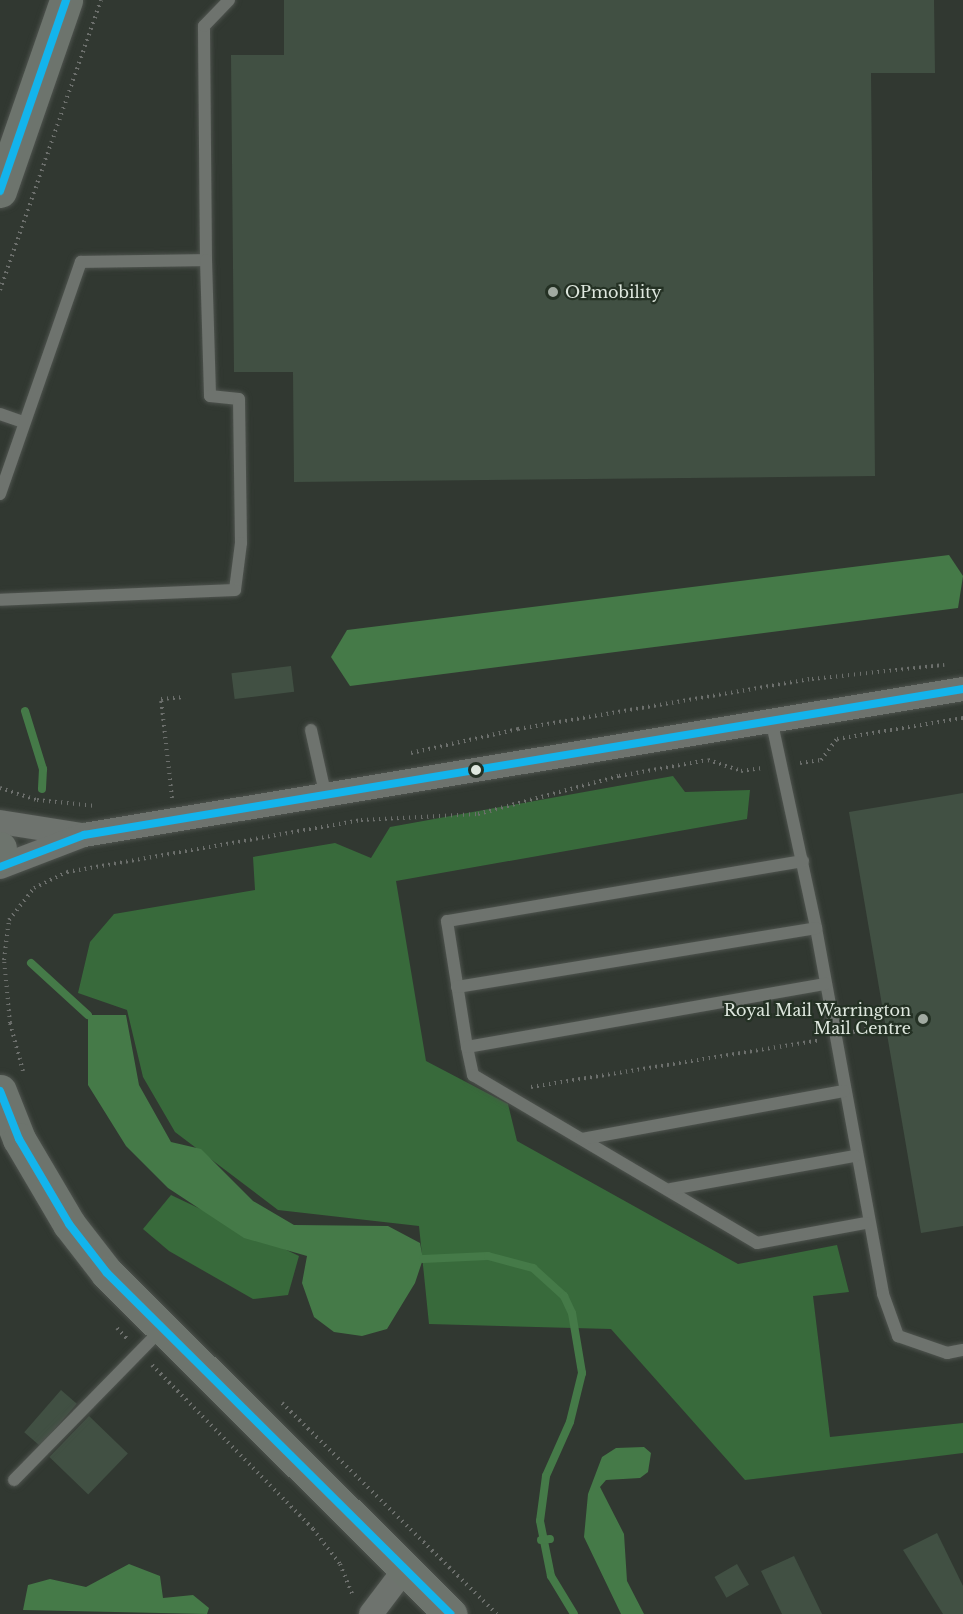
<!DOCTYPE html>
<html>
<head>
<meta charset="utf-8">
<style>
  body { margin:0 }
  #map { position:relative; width:963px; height:1614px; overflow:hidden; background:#313831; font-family:"Libre Baskerville",serif }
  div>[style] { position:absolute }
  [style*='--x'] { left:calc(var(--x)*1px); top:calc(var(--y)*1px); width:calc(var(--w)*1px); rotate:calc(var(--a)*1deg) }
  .forest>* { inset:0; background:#386a3b }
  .water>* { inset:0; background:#457a48 }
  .stream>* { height:8px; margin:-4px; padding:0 4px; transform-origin:4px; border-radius:4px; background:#457a48 }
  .building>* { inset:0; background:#415043; transform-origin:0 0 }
  .path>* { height:4px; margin-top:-2px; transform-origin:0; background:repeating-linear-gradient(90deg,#6c6f6c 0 1.5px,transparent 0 6px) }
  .roads { filter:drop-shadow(0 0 2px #4e534e) drop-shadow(0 0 2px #4e534e) }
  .service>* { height:12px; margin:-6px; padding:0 6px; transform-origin:6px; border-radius:6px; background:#6e736e }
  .minor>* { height:24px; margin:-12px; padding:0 12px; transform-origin:12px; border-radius:12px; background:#6e736e }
  .primary>* { height:33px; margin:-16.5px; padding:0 16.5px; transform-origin:16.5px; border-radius:16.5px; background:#6d746d }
  .bus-1>* { height:8px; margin:-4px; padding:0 4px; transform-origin:4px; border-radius:4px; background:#13b4ec }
  .dots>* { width:16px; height:16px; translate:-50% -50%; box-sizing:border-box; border:3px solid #243124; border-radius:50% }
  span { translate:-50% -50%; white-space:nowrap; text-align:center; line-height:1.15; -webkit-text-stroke:4.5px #243124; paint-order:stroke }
  .poi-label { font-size:16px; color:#dee7de }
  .left { translate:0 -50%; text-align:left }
  .right { translate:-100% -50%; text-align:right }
</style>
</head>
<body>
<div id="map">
  <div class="forest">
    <div style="clip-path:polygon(673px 776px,685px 792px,750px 790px,747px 819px,396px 881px,426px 1061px,508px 1104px,517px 1141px,738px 1264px,837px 1245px,849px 1292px,813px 1296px,830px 1437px,963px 1423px,963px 1453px,745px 1480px,611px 1329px,429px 1324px,419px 1226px,278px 1210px,175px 1132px,143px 1077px,127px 1010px,78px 993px,90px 942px,114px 914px,255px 890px,253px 857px,335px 843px,371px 858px,390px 827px)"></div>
    <div style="clip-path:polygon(171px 1195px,299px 1256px,288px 1295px,253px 1299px,169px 1251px,143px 1229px)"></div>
  </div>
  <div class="water">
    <div style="clip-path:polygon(949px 555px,963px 576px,958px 608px,350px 686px,331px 657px,347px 630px)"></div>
    <div style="clip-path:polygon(88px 1015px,126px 1015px,139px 1085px,171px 1142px,201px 1149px,253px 1201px,294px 1225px,388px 1226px,420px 1243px,423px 1259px,415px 1283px,387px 1329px,362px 1336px,334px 1332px,314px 1317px,302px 1283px,307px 1256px,244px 1238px,168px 1188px,126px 1146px,88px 1085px)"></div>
    <div style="clip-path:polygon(644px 1447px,651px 1453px,648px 1472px,640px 1478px,606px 1480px,600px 1487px,624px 1534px,627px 1581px,644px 1614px,621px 1614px,584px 1537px,588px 1494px,602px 1457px,616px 1448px)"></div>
    <div style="clip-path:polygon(129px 1564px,160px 1576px,163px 1598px,193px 1595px,209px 1608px,207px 1614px,23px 1610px,28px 1585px,50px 1579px,86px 1587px)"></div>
  </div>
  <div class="stream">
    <div style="--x:25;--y:711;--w:61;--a:72.8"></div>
    <div style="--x:43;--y:769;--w:20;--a:93"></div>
    <div style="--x:31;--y:963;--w:77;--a:42.4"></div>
    <div style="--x:423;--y:1259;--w:65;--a:-2.6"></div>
    <div style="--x:488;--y:1256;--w:47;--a:14.9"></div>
    <div style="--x:533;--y:1268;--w:42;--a:42.1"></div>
    <div style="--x:564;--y:1296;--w:19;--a:65"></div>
    <div style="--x:572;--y:1313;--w:61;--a:80.5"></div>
    <div style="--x:582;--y:1373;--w:50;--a:103.8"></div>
    <div style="--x:570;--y:1422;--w:59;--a:114"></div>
    <div style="--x:546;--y:1476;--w:45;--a:97.6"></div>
    <div style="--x:540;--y:1521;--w:56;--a:78.7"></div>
    <div style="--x:551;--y:1576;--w:44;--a:58.8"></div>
    <div style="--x:541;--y:1540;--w:9;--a:-6"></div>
  </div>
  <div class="building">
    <div style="clip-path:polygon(284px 0,934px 0,935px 73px,871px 73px,875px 476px,294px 482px,293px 372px,234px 372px,231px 55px,284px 55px)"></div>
    <div style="left:291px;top:666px;width:26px;height:60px;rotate:83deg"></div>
    <div style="clip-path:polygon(963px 793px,963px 1226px,921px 1233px,849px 812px)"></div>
    <div style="left:61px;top:1390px;width:21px;height:56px;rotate:41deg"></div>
    <div style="left:89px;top:1416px;width:54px;height:57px;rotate:44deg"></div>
    <div style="clip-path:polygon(937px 1533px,963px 1586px,963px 1614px,943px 1614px,903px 1550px)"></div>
    <div style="clip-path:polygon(794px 1556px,822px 1614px,782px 1614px,761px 1571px)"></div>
    <div style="left:737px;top:1564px;width:24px;height:26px;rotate:60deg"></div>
  </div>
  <div class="path">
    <div style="--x:0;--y:290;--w:307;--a:-70.8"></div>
    <div style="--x:411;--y:753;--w:110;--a:-12.6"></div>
    <div style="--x:518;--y:729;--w:298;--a:-9.7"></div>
    <div style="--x:812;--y:679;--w:133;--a:-6.1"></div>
    <div style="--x:800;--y:763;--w:21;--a:-8"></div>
    <div style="--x:821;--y:760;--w:26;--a:-53"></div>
    <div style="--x:837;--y:739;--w:128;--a:-9.5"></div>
    <div style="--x:0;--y:788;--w:39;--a:18"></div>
    <div style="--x:37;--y:800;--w:59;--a:5.8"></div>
    <div style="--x:172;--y:798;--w:100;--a:-96.3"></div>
    <div style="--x:161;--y:699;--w:24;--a:-5"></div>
    <div style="--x:853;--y:1032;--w:27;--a:-13"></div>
    <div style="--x:23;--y:1071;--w:50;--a:-105.2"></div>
    <div style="--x:10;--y:1023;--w:63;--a:-95.4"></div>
    <div style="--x:4;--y:960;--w:40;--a:-82.9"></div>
    <div style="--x:9;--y:920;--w:41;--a:-52"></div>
    <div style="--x:34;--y:888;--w:37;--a:-26"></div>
    <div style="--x:67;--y:872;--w:299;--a:-10"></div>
    <div style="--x:361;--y:820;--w:117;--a:-2.9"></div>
    <div style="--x:478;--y:814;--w:146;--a:-15.1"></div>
    <div style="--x:619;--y:776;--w:90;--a:-10.2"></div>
    <div style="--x:708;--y:760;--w:35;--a:18"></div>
    <div style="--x:741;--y:771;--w:21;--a:-8"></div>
    <div style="--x:531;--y:1087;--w:293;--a:-9.2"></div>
    <div style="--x:117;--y:1328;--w:16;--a:47"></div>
    <div style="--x:152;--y:1365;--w:230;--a:45.5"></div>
    <div style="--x:313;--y:1529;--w:44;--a:52.4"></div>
    <div style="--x:340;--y:1564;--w:35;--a:68"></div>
    <div style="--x:282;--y:1403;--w:301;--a:44.5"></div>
  </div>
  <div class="roads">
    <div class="service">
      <div style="--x:206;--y:260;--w:234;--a:-90.5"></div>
      <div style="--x:204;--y:26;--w:36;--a:-46"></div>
      <div style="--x:0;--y:414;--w:24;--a:19"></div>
      <div style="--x:0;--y:494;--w:246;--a:-70.8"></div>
      <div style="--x:81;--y:262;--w:125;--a:-0.9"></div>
      <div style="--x:206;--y:260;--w:136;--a:88.3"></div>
      <div style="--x:210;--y:396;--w:29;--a:6"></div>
      <div style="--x:239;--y:399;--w:144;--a:89.2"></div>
      <div style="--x:241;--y:543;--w:47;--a:97.3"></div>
      <div style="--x:235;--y:590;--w:235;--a:177.6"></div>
      <div style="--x:771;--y:719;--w:214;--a:77.8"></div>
      <div style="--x:816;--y:928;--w:372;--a:79.6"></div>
      <div style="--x:883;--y:1294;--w:45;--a:70.3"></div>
      <div style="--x:898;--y:1336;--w:52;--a:19.1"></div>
      <div style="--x:947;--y:1353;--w:16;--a:-11"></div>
      <div style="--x:311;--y:730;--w:69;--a:77.4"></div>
      <div style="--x:803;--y:861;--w:361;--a:170.4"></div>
      <div style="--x:447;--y:921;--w:128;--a:81"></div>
      <div style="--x:467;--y:1047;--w:29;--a:78"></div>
      <div style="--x:473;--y:1075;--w:330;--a:30.6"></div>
      <div style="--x:757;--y:1243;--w:111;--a:-10.4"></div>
      <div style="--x:457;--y:987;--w:364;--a:-9.3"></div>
      <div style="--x:467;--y:1047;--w:364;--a:-10"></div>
      <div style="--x:582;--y:1139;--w:266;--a:-10.4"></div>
      <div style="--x:671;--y:1189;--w:187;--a:-10.2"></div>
      <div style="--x:14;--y:1480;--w:209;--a:-45.6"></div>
    </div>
    <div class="minor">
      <div style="--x:0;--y:822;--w:83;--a:9"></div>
      <div style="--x:0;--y:867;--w:90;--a:-20.9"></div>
      <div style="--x:84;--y:835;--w:891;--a:-9.43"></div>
      <div style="--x:371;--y:1614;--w:56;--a:-52.9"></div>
    </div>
    <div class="primary">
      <div style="--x:0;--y:191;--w:202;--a:-70.9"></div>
      <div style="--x:0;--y:848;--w:10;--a:90"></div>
      <div style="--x:0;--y:1091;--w:52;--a:68.4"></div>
      <div style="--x:19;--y:1139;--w:99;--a:59.5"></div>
      <div style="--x:69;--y:1224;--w:62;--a:52.2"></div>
      <div style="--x:107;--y:1273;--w:484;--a:44.8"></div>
    </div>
  </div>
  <div class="bus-1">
    <div style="--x:0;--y:191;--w:202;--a:-70.9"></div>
    <div style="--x:0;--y:867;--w:90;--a:-20.9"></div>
    <div style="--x:84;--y:835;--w:891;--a:-9.43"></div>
    <div style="--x:0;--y:1091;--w:52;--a:68.4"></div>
    <div style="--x:19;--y:1139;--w:99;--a:59.5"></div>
    <div style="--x:69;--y:1224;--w:62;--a:52.2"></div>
    <div style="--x:107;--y:1273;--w:484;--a:44.8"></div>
  </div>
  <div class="dots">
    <div style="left:553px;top:292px;background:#a1aaa1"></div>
    <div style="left:476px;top:770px;background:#dee7de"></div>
    <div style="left:923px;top:1019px;background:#a1aaa1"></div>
  </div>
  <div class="poi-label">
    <span class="left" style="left:565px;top:292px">OPmobility</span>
    <span class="right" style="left:911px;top:1019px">Royal Mail Warrington<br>Mail Centre</span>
  </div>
</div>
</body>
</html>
